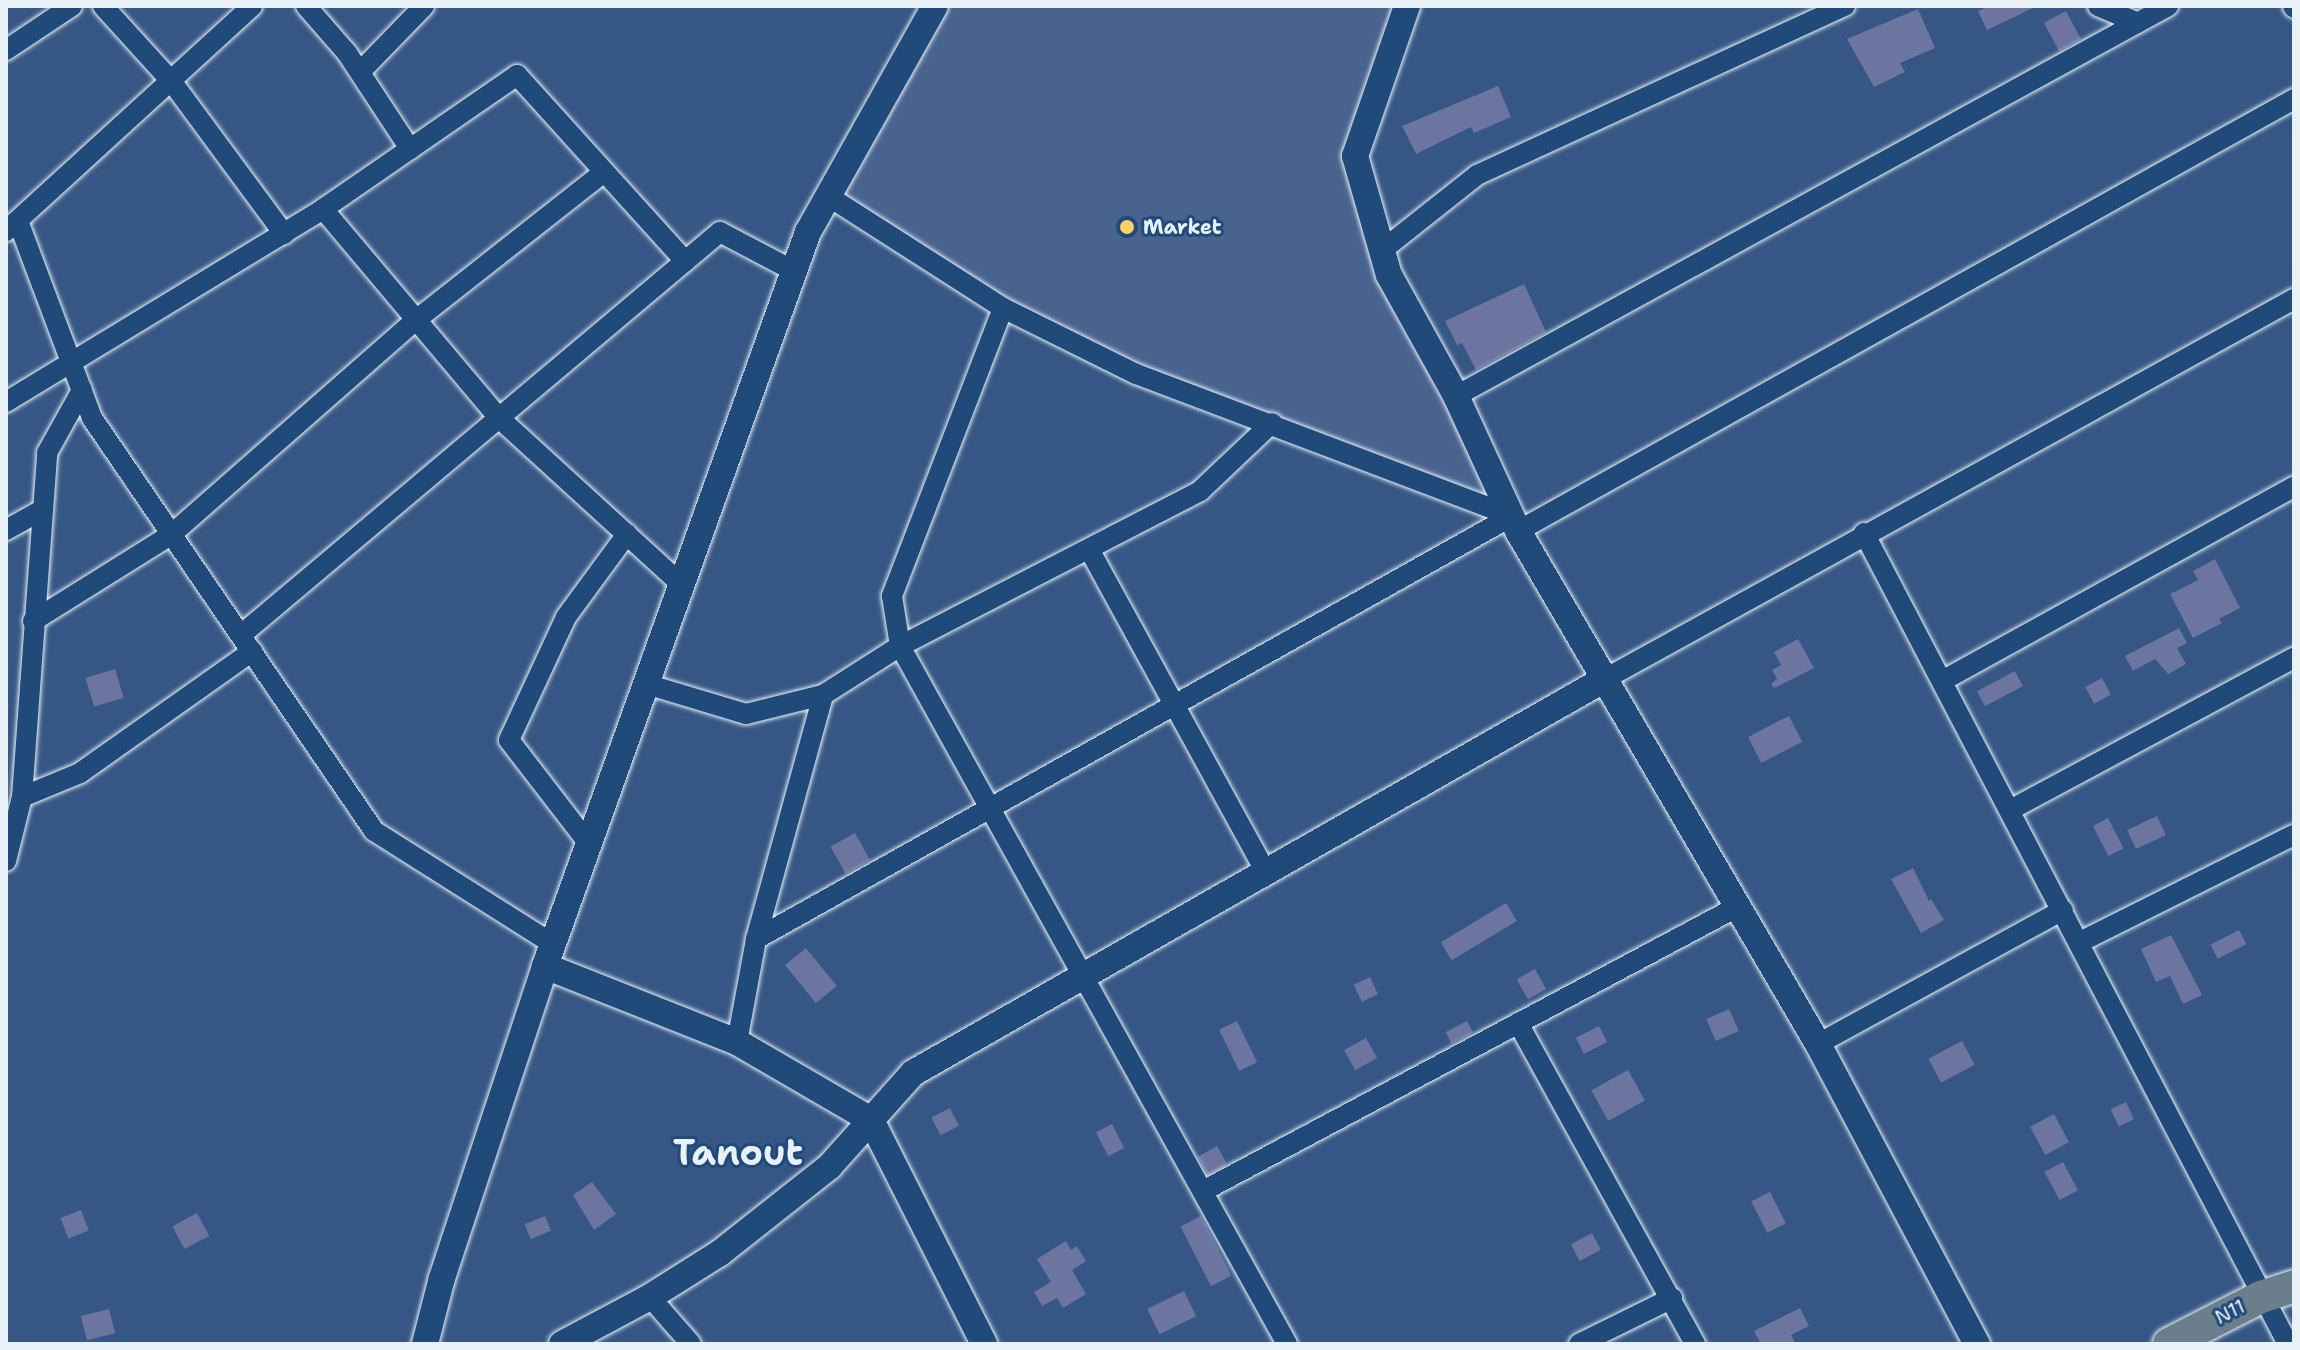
<!DOCTYPE html>
<html>
<head>
<meta charset="utf-8">
<style>
  body { margin:0 }
  #map { position:relative; width:2300px; height:1350px; overflow:hidden; background:#365785; font-family:"Shantell Sans",sans-serif }
  div>[style] { position:absolute }
  [style*='--x'] { left:calc(var(--x)*1px); top:calc(var(--y)*1px); width:calc(var(--w)*1px); rotate:calc(var(--a)*1deg) }
  .built>* { inset:0; background:#49638f }
  .building>* { inset:0; background:#6b759f; transform-origin:0 0 }
  .roads { filter:drop-shadow(0 0 2px #e8f1f8) drop-shadow(0 0 2px #e8f1f8) }
  .minor>* { height:20px; margin:-10px; padding:0 10px; transform-origin:10px; border-radius:10px; background:#1f4a7a }
  .tertiary>* { height:26px; margin:-13px; padding:0 13px; transform-origin:13px; border-radius:13px; background:#1f4a7a }
  .primary>* { height:32px; margin:-16px; padding:0 16px; transform-origin:16px; border-radius:16px; background:#6b7e8b }
  .dots>* { width:22px; height:22px; translate:-50% -50%; box-sizing:border-box; border:4px solid #1f4a7a; border-radius:50% }
  span { translate:-50% -50%; white-space:nowrap; text-align:center; line-height:1.15; -webkit-text-stroke:6px #1f4a7a; paint-order:stroke }
  .poi-label { font-size:20px; color:#e8f1f8; font-weight:700 }
  .left { translate:0 -50%; text-align:left }
  .street-label { font-size:20px; color:#e8f1f8 }
  .town-label { font-size:36px; color:#e8f1f8; font-weight:700 }
  .frame { position:absolute; inset:0; border:8px solid #e8f1f8; pointer-events:none }
</style>
</head>
<body>
<div id="map">
  <div class="built">
    <div style="clip-path:polygon(935px 6px,1411px 6px,1354px 155px,1379px 259px,1499px 508px,1126px 369px,828px 196px)"></div>
  </div>
  <div class="building">
    <div style="clip-path:polygon(1989px 6px,2037px 6px,1987px 30px,1978px 11px)"></div>
    <div style="clip-path:polygon(1918px 9px,1935px 48px,1900px 63px,1905px 72px,1874px 87px,1847px 39px)"></div>
    <div style="left:2066px;top:11px;width:32px;height:25px;rotate:62deg"></div>
    <div style="clip-path:polygon(1498px 86px,1511px 117px,1474px 133px,1471px 127px,1416px 154px,1402px 126px)"></div>
    <div style="clip-path:polygon(1524px 284px,1546px 332px,1476px 370px,1462px 343px,1457px 345px,1445px 321px)"></div>
    <div style="clip-path:polygon(2215px 559px,2240px 608px,2219px 619px,2222px 623px,2193px 638px,2170px 594px,2198px 580px,2193px 571px)"></div>
    <div style="clip-path:polygon(2179px 628px,2187px 643px,2177px 648px,2186px 664px,2168px 674px,2155px 659px,2133px 671px,2125px 656px)"></div>
    <div style="clip-path:polygon(1798px 639px,1814px 668px,1774px 688px,1771px 684px,1777px 679px,1772px 670px,1781px 665px,1774px 652px)"></div>
    <div style="left:115px;top:669px;width:30px;height:31px;rotate:73deg"></div>
    <div style="left:2015px;top:671px;width:17px;height:43px;rotate:62deg"></div>
    <div style="left:2102px;top:678px;width:19px;height:19px;rotate:62deg"></div>
    <div style="left:1789px;top:716px;width:29px;height:46px;rotate:63deg"></div>
    <div style="left:2157px;top:816px;width:21px;height:33px;rotate:65deg"></div>
    <div style="left:2108px;top:818px;width:34px;height:17px;rotate:63deg"></div>
    <div style="left:855px;top:833px;width:31px;height:28px;rotate:61deg"></div>
    <div style="clip-path:polygon(1913px 868px,1929px 901px,1931px 899px,1944px 920px,1921px 933px,1891px 879px)"></div>
    <div style="left:1506px;top:903px;width:21px;height:76px;rotate:59deg"></div>
    <div style="left:2239px;top:930px;width:16px;height:32px;rotate:63deg"></div>
    <div style="clip-path:polygon(2171px 935px,2202px 995px,2183px 1004px,2170px 976px,2156px 982px,2141px 949px)"></div>
    <div style="left:806px;top:948px;width:49px;height:27px;rotate:51deg"></div>
    <div style="left:1535px;top:969px;width:23px;height:21px;rotate:61deg"></div>
    <div style="left:1370px;top:977px;width:19px;height:18px;rotate:65deg"></div>
    <div style="left:1729px;top:1009px;width:24px;height:25px;rotate:66deg"></div>
    <div style="left:1237px;top:1021px;width:46px;height:20px;rotate:64deg"></div>
    <div style="left:1467px;top:1021px;width:13px;height:24px;rotate:63deg"></div>
    <div style="left:1599px;top:1026px;width:18px;height:26px;rotate:63deg"></div>
    <div style="left:1366px;top:1038px;width:23px;height:25px;rotate:61deg"></div>
    <div style="left:1962px;top:1041px;width:27px;height:38px;rotate:62deg"></div>
    <div style="left:1628px;top:1070px;width:35px;height:42px;rotate:61deg"></div>
    <div style="left:2126px;top:1102px;width:19px;height:17px;rotate:65deg"></div>
    <div style="left:950px;top:1108px;width:20px;height:21px;rotate:63deg"></div>
    <div style="left:2054px;top:1114px;width:32px;height:27px;rotate:62deg"></div>
    <div style="left:1112px;top:1124px;width:27px;height:18px;rotate:63deg"></div>
    <div style="left:1217px;top:1146px;width:21px;height:22px;rotate:61deg"></div>
    <div style="left:2063px;top:1162px;width:32px;height:21px;rotate:62deg"></div>
    <div style="clip-path:polygon(592px 1182px,616px 1214px,594px 1230px,573px 1195px)"></div>
    <div style="left:1770px;top:1192px;width:35px;height:21px;rotate:63deg"></div>
    <div style="left:81px;top:1210px;width:22px;height:22px;rotate:69deg"></div>
    <div style="left:197px;top:1213px;width:26px;height:28px;rotate:62deg"></div>
    <div style="left:545px;top:1216px;width:16px;height:22px;rotate:68deg"></div>
    <div style="left:1201px;top:1216px;width:67px;height:23px;rotate:63deg"></div>
    <div style="left:1592px;top:1233px;width:19px;height:24px;rotate:62deg"></div>
    <div style="clip-path:polygon(1066px 1241px,1071px 1250px,1077px 1246px,1086px 1261px,1072px 1270px,1086px 1294px,1063px 1308px,1057px 1298px,1042px 1306px,1034px 1292px,1051px 1282px,1037px 1259px)"></div>
    <div style="left:1184px;top:1291px;width:28px;height:41px;rotate:64deg"></div>
    <div style="clip-path:polygon(1800px 1308px,1809px 1326px,1791px 1335px,1796px 1344px,1761px 1344px,1754px 1331px)"></div>
    <div style="left:109px;top:1309px;width:25px;height:29px;rotate:76deg"></div>
  </div>
  <div class="roads">
    <div class="minor">
      <div style="--x:103;--y:6;--w:103;--a:47.8"></div>
      <div style="--x:172;--y:82;--w:189;--a:53.6"></div>
      <div style="--x:306;--y:6;--w:62;--a:48.9"></div>
      <div style="--x:347;--y:53;--w:115;--a:56.7"></div>
      <div style="--x:2098;--y:6;--w:43;--a:23"></div>
      <div style="--x:2293;--y:6;--w:2;--a:63"></div>
      <div style="--x:6;--y:50;--w:79;--a:-33.7"></div>
      <div style="--x:360;--y:72;--w:92;--a:-45.9"></div>
      <div style="--x:828;--y:196;--w:208;--a:32.6"></div>
      <div style="--x:1003;--y:308;--w:148;--a:26.4"></div>
      <div style="--x:1136;--y:374;--w:402;--a:20.7"></div>
      <div style="--x:323;--y:209;--w:272;--a:49.9"></div>
      <div style="--x:498;--y:417;--w:249;--a:42.4"></div>
      <div style="--x:18;--y:221;--w:210;--a:69.4"></div>
      <div style="--x:92;--y:418;--w:500;--a:55.67"></div>
      <div style="--x:374;--y:831;--w:212;--a:32.3"></div>
      <div style="--x:6;--y:231;--w:333;--a:-42.4"></div>
      <div style="--x:1380;--y:252;--w:124;--a:-38.4"></div>
      <div style="--x:1477;--y:175;--w:405;--a:-24.7"></div>
      <div style="--x:1003;--y:308;--w:309;--a:111.1"></div>
      <div style="--x:892;--y:596;--w:51;--a:80.9"></div>
      <div style="--x:900;--y:646;--w:798;--a:60.99"></div>
      <div style="--x:1456;--y:396;--w:812;--a:-28.71"></div>
      <div style="--x:6;--y:402;--w:371;--a:-31.3"></div>
      <div style="--x:323;--y:209;--w:236;--a:-34.6"></div>
      <div style="--x:517;--y:75;--w:251;--a:47.9"></div>
      <div style="--x:6;--y:530;--w:41;--a:-29.1"></div>
      <div style="--x:1518;--y:531;--w:888;--a:-29.1"></div>
      <div style="--x:1864;--y:533;--w:915;--a:62.4"></div>
      <div style="--x:1089;--y:549;--w:367;--a:61.3"></div>
      <div style="--x:33;--y:621;--w:164;--a:-32"></div>
      <div style="--x:172;--y:534;--w:325;--a:-41.3"></div>
      <div style="--x:416;--y:320;--w:239;--a:-38.2"></div>
      <div style="--x:241;--y:635;--w:626;--a:-40.08"></div>
      <div style="--x:720;--y:232;--w:84;--a:27.8"></div>
      <div style="--x:1603;--y:680;--w:789;--a:-28.87"></div>
      <div style="--x:1942;--y:681;--w:402;--a:-28.9"></div>
      <div style="--x:646;--y:684;--w:104;--a:16.7"></div>
      <div style="--x:746;--y:714;--w:79;--a:-13.9"></div>
      <div style="--x:22;--y:797;--w:63;--a:-22.5"></div>
      <div style="--x:80;--y:773;--w:211;--a:-35.3"></div>
      <div style="--x:2010;--y:810;--w:322;--a:-28.2"></div>
      <div style="--x:589;--y:844;--w:131;--a:-127.6"></div>
      <div style="--x:509;--y:740;--w:136;--a:-65.1"></div>
      <div style="--x:566;--y:617;--w:103;--a:-53.7"></div>
      <div style="--x:6;--y:861;--w:66;--a:-76"></div>
      <div style="--x:22;--y:797;--w:345;--a:-85.8"></div>
      <div style="--x:47;--y:453;--w:72;--a:-60.9"></div>
      <div style="--x:756;--y:939;--w:866;--a:-29.23"></div>
      <div style="--x:2080;--y:942;--w:239;--a:-26.6"></div>
      <div style="--x:1518;--y:1023;--w:367;--a:61.1"></div>
      <div style="--x:737;--y:1042;--w:105;--a:-79.5"></div>
      <div style="--x:756;--y:939;--w:253;--a:-74.6"></div>
      <div style="--x:823;--y:695;--w:91;--a:-32.5"></div>
      <div style="--x:900;--y:646;--w:338;--a:-27.3"></div>
      <div style="--x:1200;--y:491;--w:99;--a:-43.4"></div>
      <div style="--x:1818;--y:1044;--w:279;--a:-28.7"></div>
      <div style="--x:1203;--y:1191;--w:605;--a:-28.01"></div>
      <div style="--x:650;--y:1297;--w:62;--a:48.9"></div>
      <div style="--x:1579;--y:1344;--w:104;--a:-26.3"></div>
    </div>
    <div class="tertiary">
      <div style="--x:1407;--y:6;--w:159;--a:109.1"></div>
      <div style="--x:1355;--y:156;--w:124;--a:74.1"></div>
      <div style="--x:1389;--y:275;--w:138;--a:61"></div>
      <div style="--x:1456;--y:396;--w:149;--a:65.3"></div>
      <div style="--x:1518;--y:531;--w:594;--a:59.68"></div>
      <div style="--x:1818;--y:1044;--w:340;--a:62.1"></div>
      <div style="--x:545;--y:966;--w:206;--a:21.6"></div>
      <div style="--x:737;--y:1042;--w:155;--a:30.2"></div>
      <div style="--x:871;--y:1120;--w:251;--a:63.2"></div>
      <div style="--x:425;--y:1344;--w:68;--a:-75.6"></div>
      <div style="--x:442;--y:1278;--w:329;--a:-71.7"></div>
      <div style="--x:545;--y:966;--w:780;--a:-70.29"></div>
      <div style="--x:808;--y:232;--w:259;--a:-60.7"></div>
      <div style="--x:562;--y:1344;--w:100;--a:-28.1"></div>
      <div style="--x:650;--y:1297;--w:83;--a:-32.2"></div>
      <div style="--x:720;--y:1253;--w:139;--a:-38.3"></div>
      <div style="--x:829;--y:1167;--w:126;--a:-48.2"></div>
      <div style="--x:913;--y:1073;--w:794;--a:-29.66"></div>
    </div>
    <div class="primary">
      <div style="--x:2169;--y:1344;--w:103;--a:-27.1"></div>
      <div style="--x:2261;--y:1297;--w:35;--a:-18"></div>
    </div>
  </div>
  <div class="dots">
    <div style="left:1127px;top:227px;background:#ffd166"></div>
  </div>
  <div class="poi-label">
    <span class="left" style="left:1143px;top:227px">Market</span>
  </div>
  <div class="street-label">
    <span style="left:2230px;top:1312px;rotate:-27deg">N11</span>
  </div>
  <div class="town-label">
    <span style="left:738px;top:1153px">Tanout</span>
  </div>
  <div class="frame"></div>
</div>
</body>
</html>
